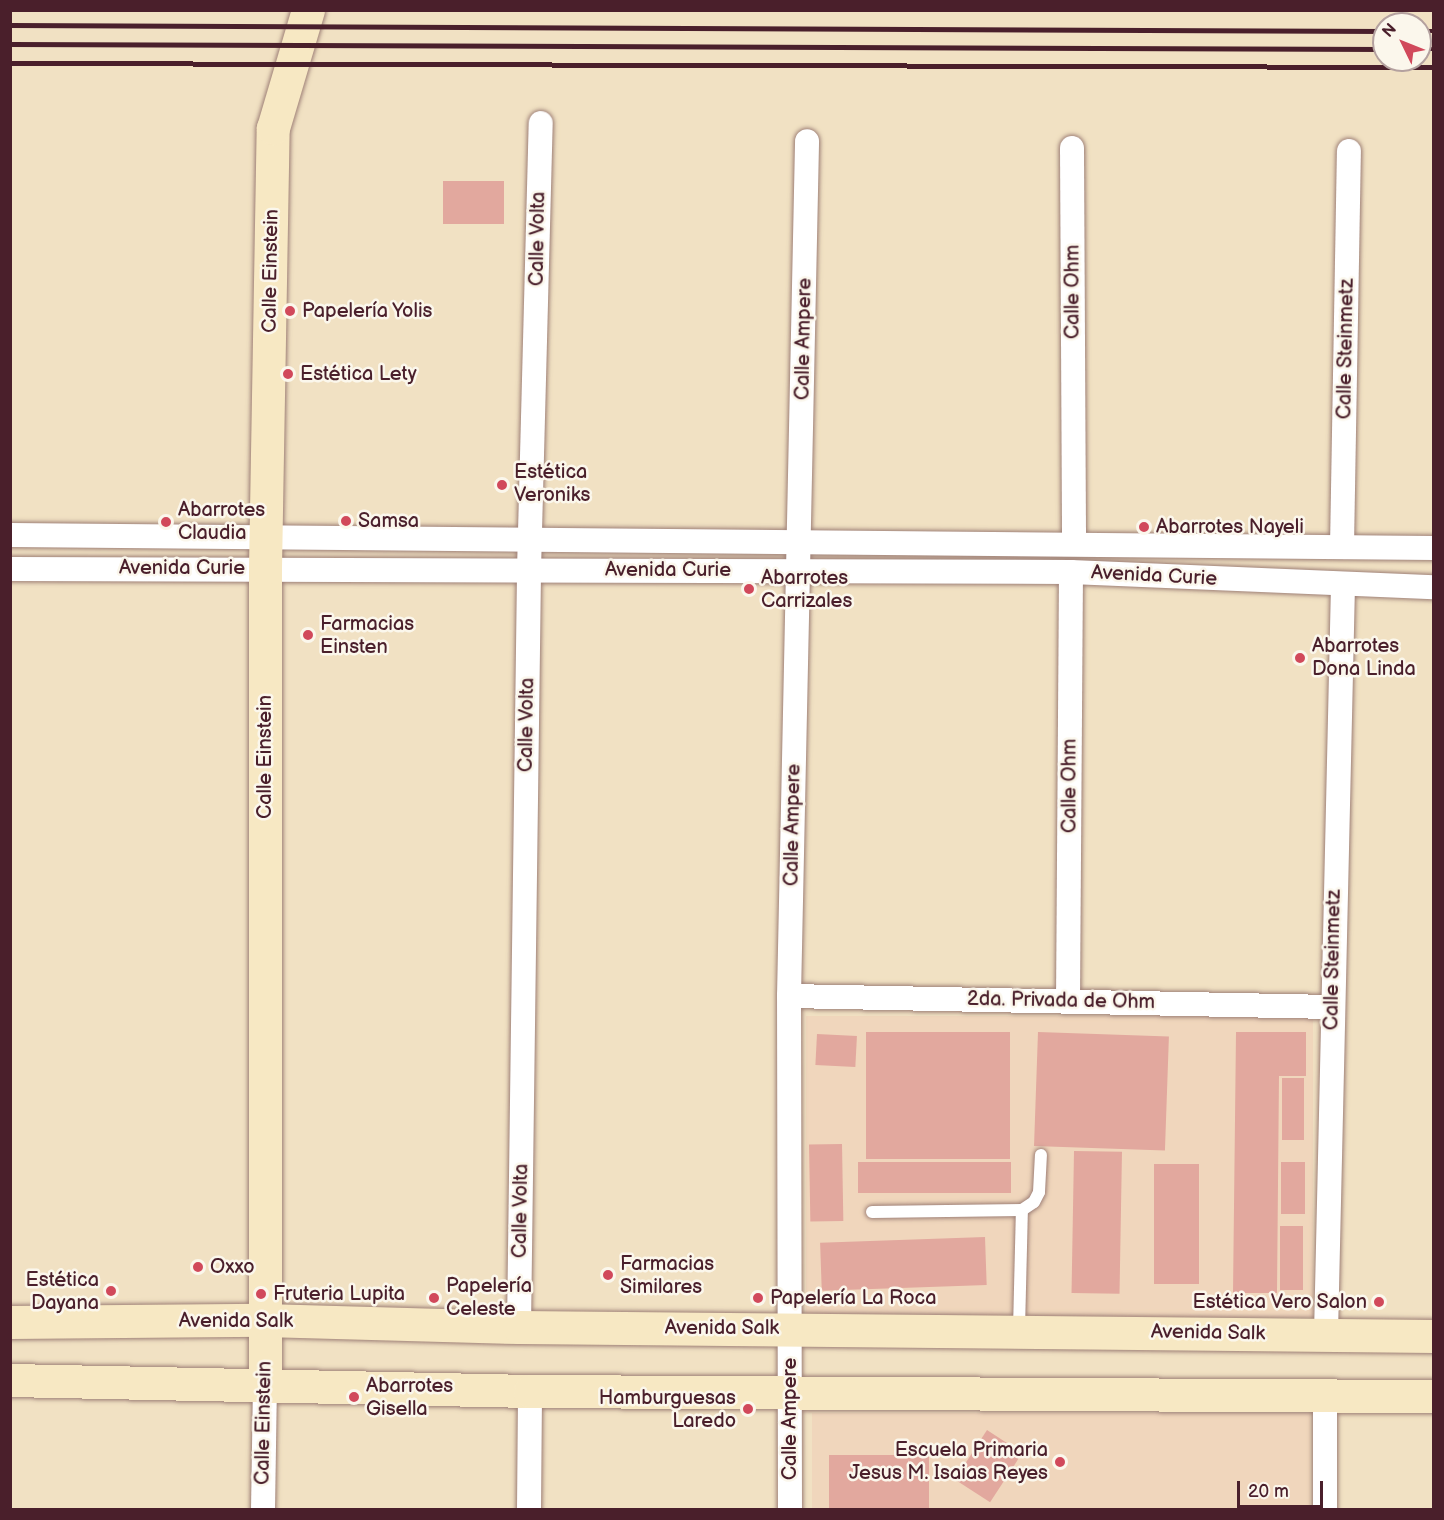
<!DOCTYPE html>
<html>
<head>
<meta charset="utf-8">
<style>
  body { margin:0 }
  #map { position:relative; width:1444px; height:1520px; overflow:hidden; background:#f1e1c3; font-family:"Balsamiq Sans",sans-serif }
  div>[style] { position:absolute }
  [style*='--x'] { left:calc(var(--x)*1px); top:calc(var(--y)*1px); width:calc(var(--w)*1px); rotate:calc(var(--a)*1deg) }
  .built>* { inset:0; background:#f0d6bc; transform-origin:0 0 }
  .building>* { inset:0; background:#e2a89e; transform-origin:0 0 }
  .roads { filter:drop-shadow(0 0 2px #9e8077) drop-shadow(0 0 2px #9e8077) }
  .lane>* { height:12px; margin:-6px; padding:0 6px; transform-origin:6px; border-radius:6px; background:#fff }
  .street>* { height:24px; margin:-12px; padding:0 12px; transform-origin:12px; border-radius:12px; background:#fff }
  .secondary>* { height:33px; margin:-16.5px; padding:0 16.5px; transform-origin:16.5px; border-radius:16.5px; background:#f7e8c3 }
  .rail>* { height:4.5px; margin:-2.25px; padding:0 2.25px; transform-origin:2.25px; border-radius:2.25px; background:#4a1f2b }
  .dots>* { width:16px; height:16px; translate:-50% -50%; box-sizing:border-box; border:3px solid #fbf7ec; border-radius:50% }
  span { translate:-50% -50%; white-space:nowrap; text-align:center; line-height:1.15; -webkit-text-stroke:5px #fbf7ec; paint-order:stroke }
  .street-label { font-size:20px; color:#4a1f2b }
  .poi-label { font-size:20px; color:#4a1f2b }
  .left { translate:0 -50%; text-align:left }
  .right { translate:-100% -50%; text-align:right }
  .frame { position:absolute; inset:0; border:12px solid #4a1f2b; pointer-events:none }
  .north { position:absolute; left:1372px; top:12px; width:60px; height:60px; box-sizing:border-box; background:#fbf7ec; border:2px solid #b4a19f; border-radius:50%; rotate:313deg; font-size:16px; font-weight:700; line-height:24px; text-align:center; color:#4a1f2b }
  .north::after { content:''; display:block; margin:auto; width:21px; height:27px; background:#d1495b; clip-path:polygon(50% 0,100% 100%,50% 72%,0 100%) }
  .scale { position:absolute; left:1237px; top:1481px; width:86px; height:27px; box-sizing:border-box; border:3px solid #4a1f2b; border-top:0; padding-left:8px; font-size:18px; line-height:21px; white-space:nowrap; color:#4a1f2b; -webkit-text-stroke:4px #fbf7ec; paint-order:stroke }
</style>
</head>
<body>
<div id="map">
  <div class="built">
    <div style="left:806px;top:1016px;width:507px;height:301px"></div>
    <div style="left:812px;top:1413px;width:498px;height:97px"></div>
  </div>
  <div class="building">
    <div style="left:504px;top:181px;width:43px;height:61px;rotate:90deg"></div>
    <div style="left:866px;top:1032px;width:144px;height:127px"></div>
    <div style="left:1038px;top:1032px;width:131px;height:114px;rotate:2deg"></div>
    <div style="clip-path:polygon(1236px 1032px,1306px 1032px,1306px 1076px,1279px 1076px,1277px 1293px,1233px 1293px)"></div>
    <div style="left:817px;top:1034px;width:40px;height:31px;rotate:3deg"></div>
    <div style="left:1282px;top:1078px;width:22px;height:62px"></div>
    <div style="left:842px;top:1144px;width:77px;height:33px;rotate:89deg"></div>
    <div style="left:1074px;top:1151px;width:48px;height:142px;rotate:1deg"></div>
    <div style="left:858px;top:1162px;width:153px;height:31px"></div>
    <div style="left:1281px;top:1162px;width:24px;height:52px"></div>
    <div style="left:1154px;top:1164px;width:45px;height:120px"></div>
    <div style="left:1280px;top:1226px;width:23px;height:64px"></div>
    <div style="left:985px;top:1237px;width:48px;height:165px;rotate:88deg"></div>
    <div style="left:987px;top:1430px;width:42px;height:59px;rotate:33deg"></div>
    <div style="left:829px;top:1455px;width:100px;height:55px"></div>
  </div>
  <div class="roads">
    <div class="lane">
      <div style="--x:872;--y:1212;--w:150;--a:-0.8"></div>
      <div style="--x:1022;--y:1210;--w:14;--a:-34"></div>
      <div style="--x:1034;--y:1202;--w:11;--a:-63"></div>
      <div style="--x:1039;--y:1192;--w:37;--a:-87"></div>
      <div style="--x:1019;--y:1329;--w:119;--a:-88.6"></div>
    </div>
    <div class="street">
      <div style="--x:1072;--y:148;--w:396;--a:89.7"></div>
      <div style="--x:10;--y:535;--w:1424;--a:0.52"></div>
      <div style="--x:1342;--y:547;--w:396;--a:-89"></div>
      <div style="--x:10;--y:569;--w:1061;--a:0.16"></div>
      <div style="--x:1071;--y:572;--w:363;--a:2.4"></div>
      <div style="--x:789;--y:996;--w:543;--a:1.16"></div>
      <div style="--x:1068;--y:1001;--w:429;--a:-89.6"></div>
      <div style="--x:519;--y:1327;--w:757;--a:-89.24"></div>
      <div style="--x:529;--y:570;--w:447;--a:-88.5"></div>
      <div style="--x:1326;--y:1334;--w:749;--a:-88.7"></div>
      <div style="--x:263;--y:1510;--w:124;--a:-89.1"></div>
      <div style="--x:529;--y:1510;--w:119;--a:-89.5"></div>
      <div style="--x:790;--y:1510;--w:514;--a:-90.11"></div>
      <div style="--x:789;--y:996;--w:855;--a:-88.79"></div>
      <div style="--x:1325;--y:1510;--w:115;--a:-90"></div>
    </div>
    <div class="secondary">
      <div style="--x:10;--y:1322;--w:254;--a:-0.5"></div>
      <div style="--x:264;--y:1320;--w:255;--a:1.6"></div>
      <div style="--x:519;--y:1327;--w:915;--a:0.56"></div>
      <div style="--x:10;--y:1380;--w:520;--a:1.21"></div>
      <div style="--x:530;--y:1391;--w:904;--a:0.32"></div>
      <div style="--x:265;--y:1386;--w:818;--a:-90"></div>
      <div style="--x:265;--y:568;--w:440;--a:-89"></div>
      <div style="--x:273;--y:128;--w:123;--a:-73.5"></div>
    </div>
  </div>
  <div class="rail">
    <div style="--x:10;--y:25;--w:1374;--a:0.25"></div>
    <div style="--x:1420;--y:31;--w:14;--a:0"></div>
    <div style="--x:10;--y:44;--w:1374;--a:0.21"></div>
    <div style="--x:1420;--y:49;--w:14;--a:0"></div>
    <div style="--x:10;--y:63;--w:1424;--a:0.16"></div>
  </div>
  <div class="dots">
    <div style="left:290px;top:311px;background:#d1495b"></div>
    <div style="left:288px;top:374px;background:#d1495b"></div>
    <div style="left:502px;top:485px;background:#d1495b"></div>
    <div style="left:346px;top:521px;background:#d1495b"></div>
    <div style="left:166px;top:522px;background:#d1495b"></div>
    <div style="left:1144px;top:527px;background:#d1495b"></div>
    <div style="left:749px;top:589px;background:#d1495b"></div>
    <div style="left:308px;top:635px;background:#d1495b"></div>
    <div style="left:1300px;top:658px;background:#d1495b"></div>
    <div style="left:198px;top:1267px;background:#d1495b"></div>
    <div style="left:608px;top:1275px;background:#d1495b"></div>
    <div style="left:111px;top:1291px;background:#d1495b"></div>
    <div style="left:261px;top:1294px;background:#d1495b"></div>
    <div style="left:434px;top:1298px;background:#d1495b"></div>
    <div style="left:758px;top:1298px;background:#d1495b"></div>
    <div style="left:1379px;top:1302px;background:#d1495b"></div>
    <div style="left:354px;top:1397px;background:#d1495b"></div>
    <div style="left:748px;top:1409px;background:#d1495b"></div>
    <div style="left:1060px;top:1462px;background:#d1495b"></div>
  </div>
  <div class="street-label">
    <span style="left:538px;top:239px;rotate:-89deg">Calle Volta</span>
    <span style="left:271px;top:271px;rotate:-89deg">Calle Einstein</span>
    <span style="left:1073px;top:292px;rotate:-90deg">Calle Ohm</span>
    <span style="left:804px;top:339px;rotate:-89deg">Calle Ampere</span>
    <span style="left:1346px;top:349px;rotate:-89deg">Calle Steinmetz</span>
    <span style="left:182px;top:568px">Avenida Curie</span>
    <span style="left:668px;top:570px">Avenida Curie</span>
    <span style="left:1154px;top:576px;rotate:3deg">Avenida Curie</span>
    <span style="left:527px;top:725px;rotate:-89deg">Calle Volta</span>
    <span style="left:265px;top:757px;rotate:-90deg">Calle Einstein</span>
    <span style="left:1070px;top:786px;rotate:-90deg">Calle Ohm</span>
    <span style="left:793px;top:825px;rotate:-89deg">Calle Ampere</span>
    <span style="left:1333px;top:960px;rotate:-89deg">Calle Steinmetz</span>
    <span style="left:1061px;top:1001px;rotate:1deg">2da. Privada de Ohm</span>
    <span style="left:521px;top:1211px;rotate:-89deg">Calle Volta</span>
    <span style="left:236px;top:1321px">Avenida Salk</span>
    <span style="left:722px;top:1328px">Avenida Salk</span>
    <span style="left:1208px;top:1333px;rotate:1deg">Avenida Salk</span>
    <span style="left:790px;top:1419px;rotate:-90deg">Calle Ampere</span>
    <span style="left:264px;top:1423px;rotate:-89deg">Calle Einstein</span>
  </div>
  <div class="poi-label">
    <span class="left" style="left:302px;top:311px">Papelería Yolis</span>
    <span class="left" style="left:300px;top:374px">Estética Lety</span>
    <span class="left" style="left:514px;top:484px">Estética<br>Veroniks</span>
    <span class="left" style="left:178px;top:522px">Abarrotes<br>Claudia</span>
    <span class="left" style="left:358px;top:521px">Samsa</span>
    <span class="left" style="left:1156px;top:527px">Abarrotes Nayeli</span>
    <span class="left" style="left:761px;top:590px">Abarrotes<br>Carrizales</span>
    <span class="left" style="left:320px;top:636px">Farmacias<br>Einsten</span>
    <span class="left" style="left:1312px;top:658px">Abarrotes<br>Dona Linda</span>
    <span class="left" style="left:620px;top:1276px">Farmacias<br>Similares</span>
    <span class="left" style="left:210px;top:1267px">Oxxo</span>
    <span class="right" style="left:99px;top:1292px">Estética<br>Dayana</span>
    <span class="left" style="left:446px;top:1298px">Papelería<br>Celeste</span>
    <span class="left" style="left:273px;top:1294px">Fruteria Lupita</span>
    <span class="left" style="left:770px;top:1298px">Papelería La Roca</span>
    <span class="right" style="left:1367px;top:1302px">Estética Vero Salon</span>
    <span class="left" style="left:366px;top:1398px">Abarrotes<br>Gisella</span>
    <span class="right" style="left:736px;top:1410px">Hamburguesas<br>Laredo</span>
    <span class="right" style="left:1048px;top:1462px">Escuela Primaria<br>Jesus M. Isaias Reyes</span>
  </div>
  <div class="frame"></div>
  <div class="north">N</div>
  <div class="scale">20 m</div>
</div>
</body>
</html>
